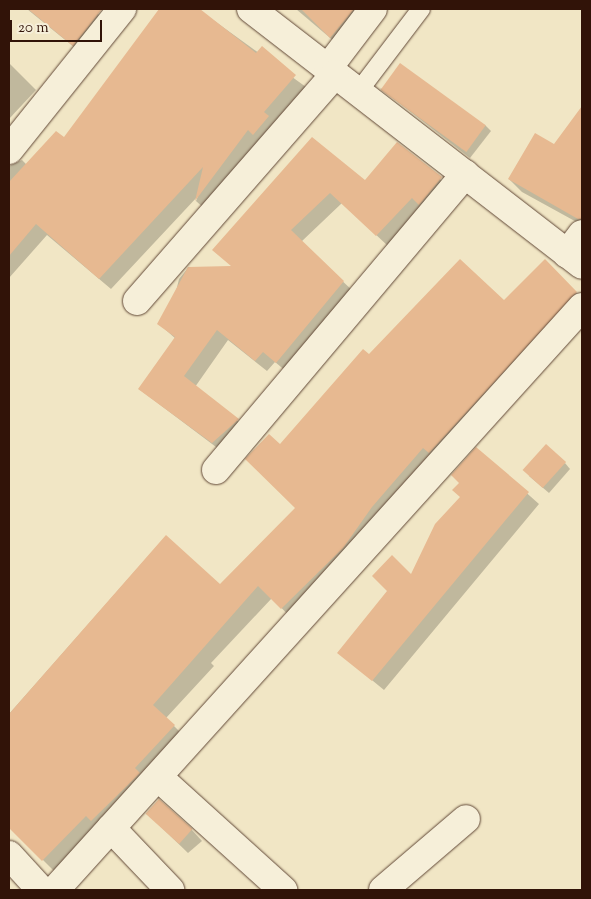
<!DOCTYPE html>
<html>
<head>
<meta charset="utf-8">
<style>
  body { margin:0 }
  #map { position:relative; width:591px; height:899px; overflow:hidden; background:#f1e6c5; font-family:"Sorts Mill Goudy",serif }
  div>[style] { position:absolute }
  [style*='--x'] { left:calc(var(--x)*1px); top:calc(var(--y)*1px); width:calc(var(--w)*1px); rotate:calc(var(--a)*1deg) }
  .shadow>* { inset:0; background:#0003 }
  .building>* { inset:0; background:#e7b991; transform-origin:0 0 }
  .roads { filter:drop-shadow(0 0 1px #614837) drop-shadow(0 0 1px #614837) }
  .service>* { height:18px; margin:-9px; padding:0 9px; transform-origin:9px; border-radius:9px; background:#f6efd9 }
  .minor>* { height:28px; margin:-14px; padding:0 14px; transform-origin:14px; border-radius:14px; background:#f6efd9 }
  span { translate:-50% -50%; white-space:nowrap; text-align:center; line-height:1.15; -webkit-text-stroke:4.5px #f6efd9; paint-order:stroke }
  .frame { position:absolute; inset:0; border:10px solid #311308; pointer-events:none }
  .scale { position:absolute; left:10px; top:20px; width:92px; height:22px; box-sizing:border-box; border:2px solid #311308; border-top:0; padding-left:6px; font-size:15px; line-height:18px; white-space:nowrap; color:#311308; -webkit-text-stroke:4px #f6efd9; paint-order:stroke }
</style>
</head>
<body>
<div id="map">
  <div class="shadow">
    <div style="clip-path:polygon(27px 9px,94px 9px,108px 26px,85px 56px)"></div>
    <div style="clip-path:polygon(162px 9px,198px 9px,306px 87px,207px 211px,196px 201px,198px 196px,111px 289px,47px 235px,9px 278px,9px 166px,22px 160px,29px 167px,64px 139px)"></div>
    <div style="clip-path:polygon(296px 9px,366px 9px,342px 48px)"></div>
    <div style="clip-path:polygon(9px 63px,36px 90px,9px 119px)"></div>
    <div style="clip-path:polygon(380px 88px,485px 125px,491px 131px,470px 158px)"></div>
    <div style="clip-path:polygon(582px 108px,582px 225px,522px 192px,509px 179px,554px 145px)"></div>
    <div style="clip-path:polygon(312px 138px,365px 182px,397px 144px,452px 189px,388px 246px,342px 203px,301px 242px,354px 292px,287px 372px,275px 362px,267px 371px,228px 340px,195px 387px,249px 430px,224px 453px,139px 389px,176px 339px,159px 324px,173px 304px,179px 279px,188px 268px,233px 268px)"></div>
    <div style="clip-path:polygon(545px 261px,582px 299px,294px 621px,272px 598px,211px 663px,214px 666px,166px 718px,187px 739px,56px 873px,9px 826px,9px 714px,166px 536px,220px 586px,297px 508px,280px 446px,369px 356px,504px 302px)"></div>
    <div style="clip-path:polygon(477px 449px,539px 504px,384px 690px,339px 653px,412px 576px,462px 497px,461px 483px)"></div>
    <div style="clip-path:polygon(565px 463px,570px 469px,549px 493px,529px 476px)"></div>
    <div style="clip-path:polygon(159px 825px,191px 829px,202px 841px,188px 853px)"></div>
  </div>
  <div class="building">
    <div style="clip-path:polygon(28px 9px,102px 9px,73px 46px)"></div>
    <div style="clip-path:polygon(159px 9px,200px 9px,256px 53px,262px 46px,296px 75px,264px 112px,269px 116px,253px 135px,248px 130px,195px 201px,203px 167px,99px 279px,36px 224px,9px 256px,9px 182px,56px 131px,64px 137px)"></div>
    <div style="clip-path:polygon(301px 9px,354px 9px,330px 38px)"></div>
    <div style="left:400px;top:63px;width:106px;height:33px;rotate:36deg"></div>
    <div style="clip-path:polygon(582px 106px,582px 219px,578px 219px,508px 179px,535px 133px,554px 144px)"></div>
    <div style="clip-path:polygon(312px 137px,365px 180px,397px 142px,442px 177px,419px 205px,412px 198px,376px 236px,330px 193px,291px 230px,344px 281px,276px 363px,263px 352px,255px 361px,217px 330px,184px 376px,239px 419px,212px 443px,138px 389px,175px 337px,157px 324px,188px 267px,231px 266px,212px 250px)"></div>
    <div style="clip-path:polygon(460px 259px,504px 300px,545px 259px,577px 292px,429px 453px,423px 448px,372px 507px,343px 548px,281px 609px,258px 586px,153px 705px,175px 725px,135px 768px,140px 773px,91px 821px,86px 816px,42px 861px,9px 828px,9px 714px,166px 535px,220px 584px,295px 508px,245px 459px,269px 434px,280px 444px,363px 349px,369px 354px)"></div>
    <div style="left:546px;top:444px;width:27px;height:35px;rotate:42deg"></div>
    <div style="clip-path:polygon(476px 447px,529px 492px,372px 681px,337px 653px,387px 591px,372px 576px,392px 555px,411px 574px,435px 524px,460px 497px,452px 490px,459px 483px,451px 475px)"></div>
    <div style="left:159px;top:799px;width:45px;height:20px;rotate:42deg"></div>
  </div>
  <div class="roads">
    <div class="service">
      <div style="--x:358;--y:92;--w:104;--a:-52.8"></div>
    </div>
    <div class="minor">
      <div style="--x:251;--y:9;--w:418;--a:37.7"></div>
      <div style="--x:328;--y:68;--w:74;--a:-52.7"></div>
      <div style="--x:9;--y:150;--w:181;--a:-51.3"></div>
      <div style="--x:567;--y:254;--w:25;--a:-53"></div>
      <div style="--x:137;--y:301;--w:301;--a:-48.9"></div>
      <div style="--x:216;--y:470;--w:387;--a:-49.9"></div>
      <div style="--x:158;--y:777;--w:169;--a:42.1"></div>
      <div style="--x:111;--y:828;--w:86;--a:46.4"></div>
      <div style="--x:9;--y:855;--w:47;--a:47.6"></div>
      <div style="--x:55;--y:890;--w:786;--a:-47.89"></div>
      <div style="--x:383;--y:890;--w:109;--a:-40.5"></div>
    </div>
  </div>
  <div class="frame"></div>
  <div class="scale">20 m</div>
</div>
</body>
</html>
